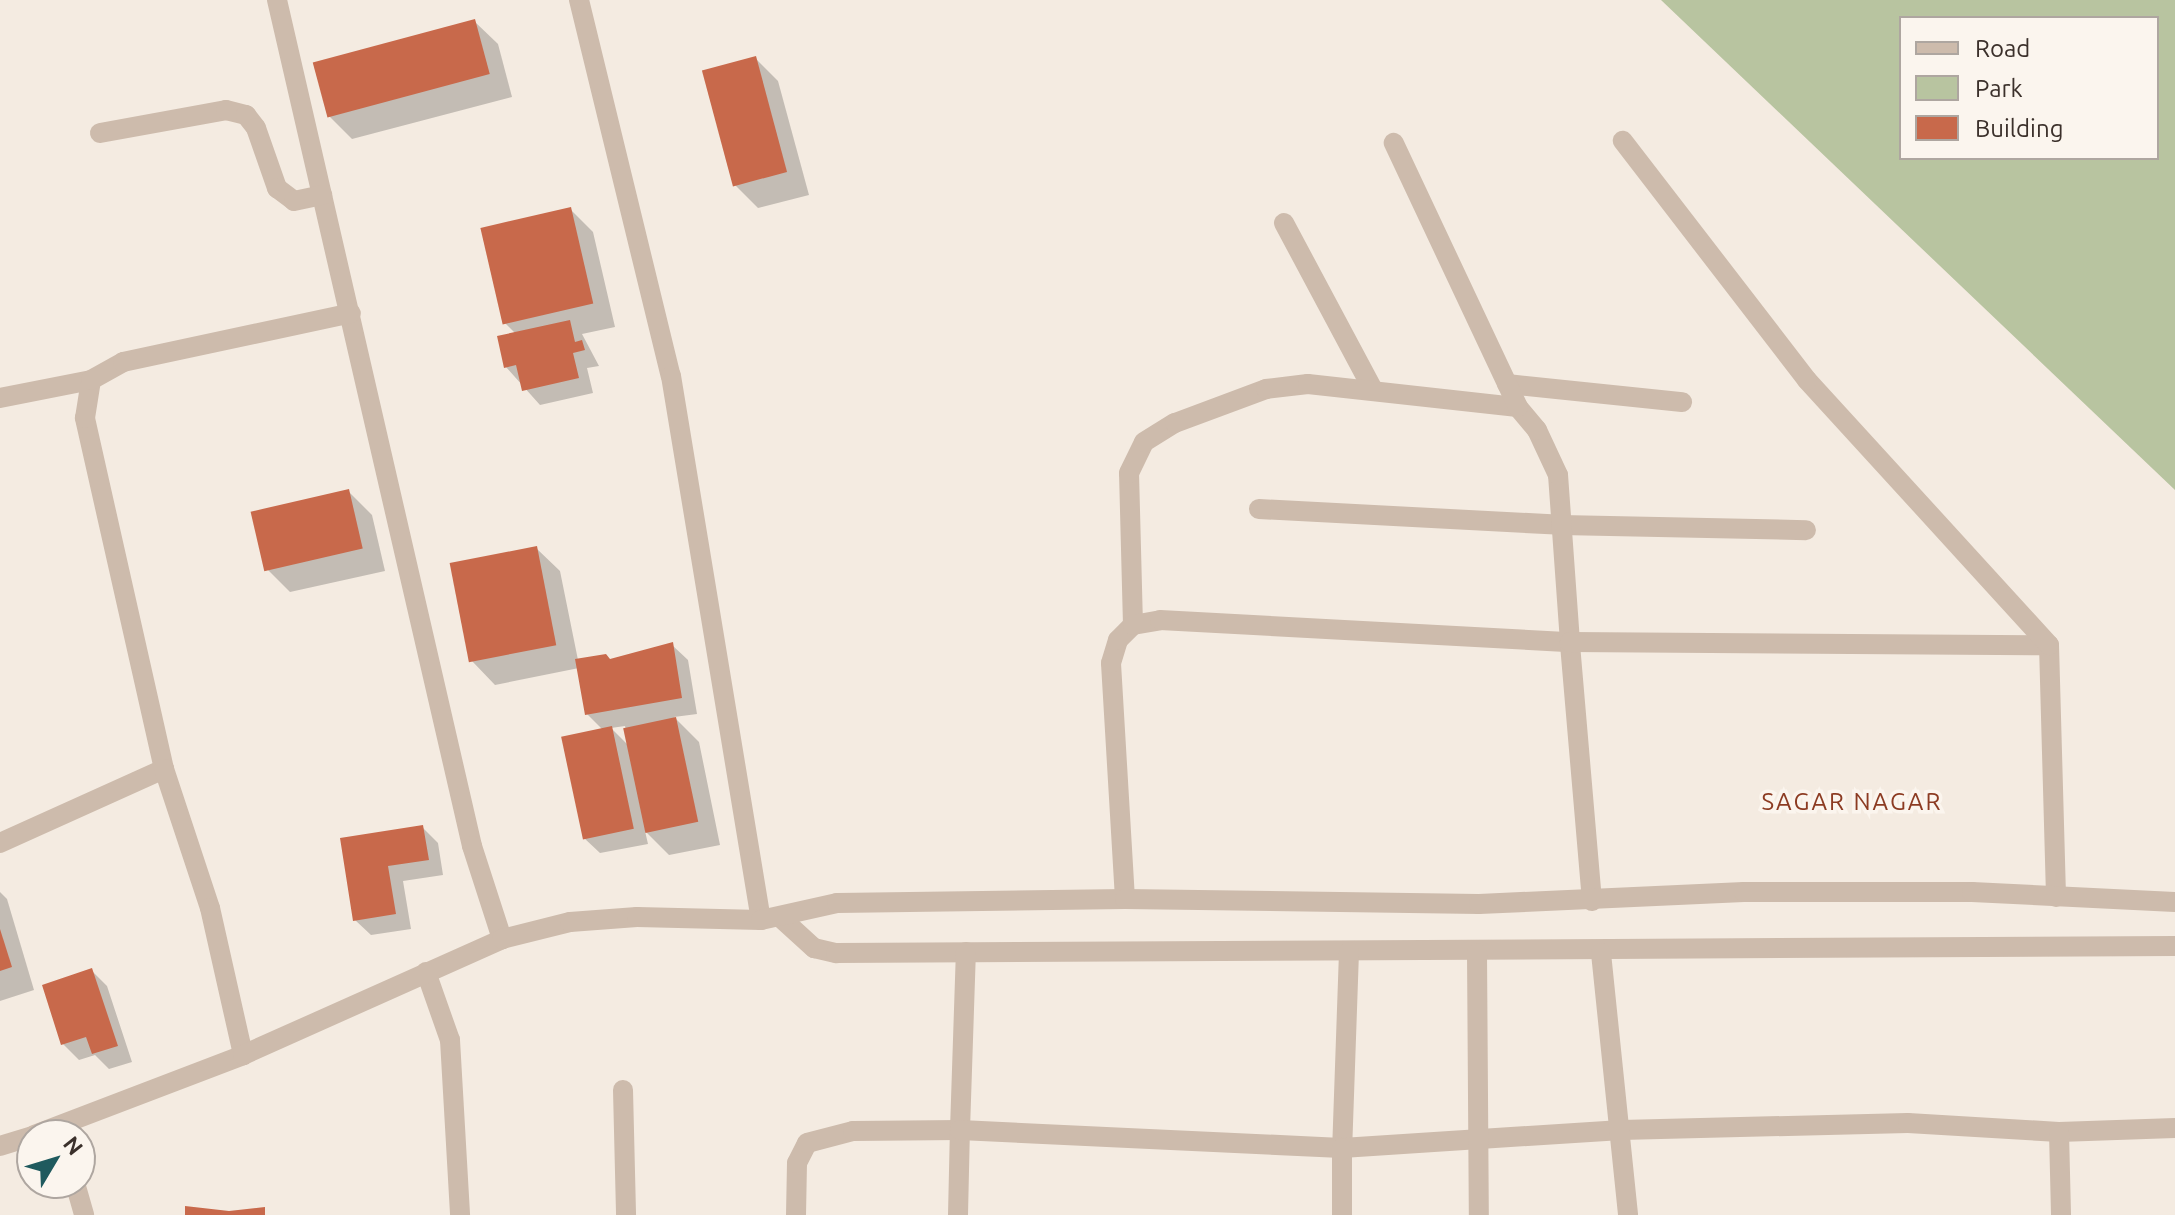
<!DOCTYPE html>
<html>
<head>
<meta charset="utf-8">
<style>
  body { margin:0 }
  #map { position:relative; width:2175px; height:1215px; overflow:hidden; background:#f4ebe1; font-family:Ubuntu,sans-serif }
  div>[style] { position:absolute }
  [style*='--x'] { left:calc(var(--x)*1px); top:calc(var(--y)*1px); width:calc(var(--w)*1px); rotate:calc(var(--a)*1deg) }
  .green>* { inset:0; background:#b8c4a0 }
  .shadow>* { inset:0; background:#0003 }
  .building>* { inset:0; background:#c8694b; transform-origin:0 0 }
  .minor>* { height:20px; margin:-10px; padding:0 10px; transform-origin:10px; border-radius:10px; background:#cdbbac }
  span { translate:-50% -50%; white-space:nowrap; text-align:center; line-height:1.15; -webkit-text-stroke:7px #fbf5ee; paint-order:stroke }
  .neighbourhood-label { font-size:24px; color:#8c3b22; letter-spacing:2px }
  .legend { position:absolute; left:1899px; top:16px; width:260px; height:144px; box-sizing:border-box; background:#fbf5ee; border:2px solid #aea6a0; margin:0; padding:10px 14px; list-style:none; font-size:24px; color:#3b302b }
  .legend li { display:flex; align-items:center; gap:16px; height:40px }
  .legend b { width:40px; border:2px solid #aea6a0 }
  .north { position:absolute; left:16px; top:1119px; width:80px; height:80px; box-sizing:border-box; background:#fbf5ee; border:2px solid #aea6a0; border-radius:50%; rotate:52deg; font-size:22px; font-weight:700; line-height:32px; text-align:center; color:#3b302b }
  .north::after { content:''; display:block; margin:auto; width:28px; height:36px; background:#1f5a5e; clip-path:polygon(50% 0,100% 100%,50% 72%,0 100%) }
</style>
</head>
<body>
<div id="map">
  <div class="green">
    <div style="clip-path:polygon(evenodd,1661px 0,2175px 0,2175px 490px,1661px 0,1901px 18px,2157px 18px,2157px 158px,1901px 158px,1901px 18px)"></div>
  </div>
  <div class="shadow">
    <div style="clip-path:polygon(474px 21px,498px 44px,512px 97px,352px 139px,329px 116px)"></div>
    <div style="clip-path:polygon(755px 58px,778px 81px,809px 195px,758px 208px,735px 185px)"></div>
    <div style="clip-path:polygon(570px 209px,593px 232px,615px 327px,582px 334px,599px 366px,587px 368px,593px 393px,540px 405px,506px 367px,516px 334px,505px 323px)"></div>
    <div style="clip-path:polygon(349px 492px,372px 515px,385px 571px,290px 592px,267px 569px)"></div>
    <div style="clip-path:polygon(evenodd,536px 548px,560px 571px,578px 660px,611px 661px,672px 645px,688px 660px,697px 714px,674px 717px,699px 742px,720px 845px,669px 855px,645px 831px,648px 844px,600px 853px,584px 838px,603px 730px,587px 714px,579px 668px,495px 685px,472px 661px,536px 548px,625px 726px,629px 746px,611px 728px,625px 726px)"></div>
    <div style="clip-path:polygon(422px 827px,438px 843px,443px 875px,403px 881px,411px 929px,371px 935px,355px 920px,342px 839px)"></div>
    <div style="clip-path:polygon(0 892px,7px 899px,34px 990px,0 1001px)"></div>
    <div style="clip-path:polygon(92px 971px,107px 986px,132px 1062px,109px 1069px,95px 1055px,79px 1060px,63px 1044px)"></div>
  </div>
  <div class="building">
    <div style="left:475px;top:19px;width:57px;height:168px;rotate:75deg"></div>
    <div style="left:756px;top:56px;width:120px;height:56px;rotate:75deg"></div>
    <div style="left:571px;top:207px;width:99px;height:93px;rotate:77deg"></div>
    <div style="clip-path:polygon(570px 320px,575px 342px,582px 340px,585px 350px,573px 353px,579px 378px,522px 391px,516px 365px,504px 368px,497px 336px)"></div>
    <div style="left:349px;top:489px;width:61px;height:101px;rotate:77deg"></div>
    <div style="left:537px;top:546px;width:101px;height:89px;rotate:79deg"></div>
    <div style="clip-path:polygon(673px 642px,682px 698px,585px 715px,575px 659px,606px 654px,610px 659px)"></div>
    <div style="left:676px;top:717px;width:107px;height:54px;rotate:78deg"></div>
    <div style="left:612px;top:726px;width:105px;height:52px;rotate:78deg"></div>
    <div style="clip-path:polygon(423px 825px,429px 860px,388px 866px,396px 914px,353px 921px,340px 838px)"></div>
    <div style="clip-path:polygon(0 929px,12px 967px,0 971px)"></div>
    <div style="clip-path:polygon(92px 968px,118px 1046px,92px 1054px,86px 1037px,61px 1045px,42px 985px)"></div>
    <div style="clip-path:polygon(185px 1206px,229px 1211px,265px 1207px,265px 1215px,185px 1215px)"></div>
  </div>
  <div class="minor">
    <div style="--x:277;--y:0;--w:868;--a:77.02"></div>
    <div style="--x:472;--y:846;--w:98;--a:72.1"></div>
    <div style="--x:579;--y:0;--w:387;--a:76.3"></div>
    <div style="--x:671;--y:376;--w:551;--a:80.61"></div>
    <div style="--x:100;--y:133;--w:128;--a:-10.3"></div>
    <div style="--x:226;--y:110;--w:21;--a:14"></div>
    <div style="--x:246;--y:115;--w:16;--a:52"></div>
    <div style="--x:256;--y:128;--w:64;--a:70.7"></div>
    <div style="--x:277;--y:188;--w:21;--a:37"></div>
    <div style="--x:294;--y:201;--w:29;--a:-12"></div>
    <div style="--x:1284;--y:223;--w:187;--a:61.9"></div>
    <div style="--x:1507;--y:384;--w:176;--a:5.9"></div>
    <div style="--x:0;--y:398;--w:93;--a:-11.2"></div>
    <div style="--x:1259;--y:509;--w:302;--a:3"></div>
    <div style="--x:1561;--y:525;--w:245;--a:1.2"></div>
    <div style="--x:1133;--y:625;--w:152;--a:-91.5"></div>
    <div style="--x:1129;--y:473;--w:34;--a:-64"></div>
    <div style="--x:1144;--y:442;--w:36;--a:-32"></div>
    <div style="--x:1175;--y:423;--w:97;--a:-20.5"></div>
    <div style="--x:1266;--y:389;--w:42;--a:-6.8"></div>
    <div style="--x:1308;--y:384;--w:211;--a:6.3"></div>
    <div style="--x:2049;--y:645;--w:252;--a:88.4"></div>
    <div style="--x:164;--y:769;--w:360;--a:-102.7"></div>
    <div style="--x:85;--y:418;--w:38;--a:-81"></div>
    <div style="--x:91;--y:380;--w:37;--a:-29"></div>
    <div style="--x:123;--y:362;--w:233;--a:-12.1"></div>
    <div style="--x:0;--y:843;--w:180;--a:-24.3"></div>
    <div style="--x:164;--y:769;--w:146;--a:71.7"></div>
    <div style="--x:210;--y:908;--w:151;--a:77.3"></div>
    <div style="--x:1125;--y:899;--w:236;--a:-93.4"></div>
    <div style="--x:1111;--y:663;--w:24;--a:-73"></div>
    <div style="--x:1118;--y:640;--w:21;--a:-45"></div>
    <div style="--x:1133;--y:625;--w:27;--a:-10"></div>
    <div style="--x:1160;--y:620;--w:411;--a:3.1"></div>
    <div style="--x:1570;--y:642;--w:167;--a:-94.1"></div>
    <div style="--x:1558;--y:475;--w:50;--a:-115"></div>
    <div style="--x:1537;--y:430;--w:30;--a:-130"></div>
    <div style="--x:1518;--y:407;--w:292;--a:-115.2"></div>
    <div style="--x:1592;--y:901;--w:260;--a:-94.9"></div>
    <div style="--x:1570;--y:642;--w:479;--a:0.4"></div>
    <div style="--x:2049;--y:645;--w:359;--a:-132.4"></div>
    <div style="--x:1807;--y:380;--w:302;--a:-127.6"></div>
    <div style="--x:781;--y:918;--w:45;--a:42.3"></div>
    <div style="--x:814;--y:948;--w:23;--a:13"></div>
    <div style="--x:836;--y:953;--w:1339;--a:-0.3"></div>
    <div style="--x:1349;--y:952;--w:196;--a:92"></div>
    <div style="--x:1342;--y:1148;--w:280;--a:-3.7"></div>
    <div style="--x:1621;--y:1130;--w:287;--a:-1.4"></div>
    <div style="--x:1908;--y:1123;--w:151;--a:3.4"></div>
    <div style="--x:2059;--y:1132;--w:116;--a:-2"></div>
    <div style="--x:1477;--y:953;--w:262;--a:89.6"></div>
    <div style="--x:1601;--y:953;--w:263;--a:84.1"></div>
    <div style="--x:426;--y:972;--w:72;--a:70.6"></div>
    <div style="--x:450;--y:1040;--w:175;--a:86.7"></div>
    <div style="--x:623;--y:1090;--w:125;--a:88.6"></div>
    <div style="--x:2059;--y:1132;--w:83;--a:88.6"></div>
    <div style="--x:34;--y:1135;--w:224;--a:-20.9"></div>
    <div style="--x:243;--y:1055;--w:284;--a:-24.1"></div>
    <div style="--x:502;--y:939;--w:70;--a:-14"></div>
    <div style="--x:570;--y:922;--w:67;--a:-4.3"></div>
    <div style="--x:637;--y:917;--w:124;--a:1.4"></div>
    <div style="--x:761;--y:920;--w:78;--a:-12.6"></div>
    <div style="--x:837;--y:903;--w:288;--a:-0.8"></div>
    <div style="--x:1125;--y:899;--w:354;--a:0.8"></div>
    <div style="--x:1479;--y:904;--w:265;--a:-2.6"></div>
    <div style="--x:1744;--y:892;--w:228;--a:0"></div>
    <div style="--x:1972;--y:892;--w:203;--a:2.8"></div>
    <div style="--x:0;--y:1146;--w:34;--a:-17"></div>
    <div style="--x:75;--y:1183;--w:33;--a:74"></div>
    <div style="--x:796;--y:1215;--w:52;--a:-88.9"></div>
    <div style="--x:797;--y:1163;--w:22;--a:-63"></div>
    <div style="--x:807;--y:1143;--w:48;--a:-14.6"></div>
    <div style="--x:853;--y:1131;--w:107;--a:-0.5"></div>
    <div style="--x:960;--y:1130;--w:178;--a:-88.1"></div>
    <div style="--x:958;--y:1215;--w:85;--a:-88.7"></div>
    <div style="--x:960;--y:1130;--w:382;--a:2.7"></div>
    <div style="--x:1342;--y:1148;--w:67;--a:90"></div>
  </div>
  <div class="neighbourhood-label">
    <span style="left:1852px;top:802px">SAGAR NAGAR</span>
  </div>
  <ul class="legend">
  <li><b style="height:10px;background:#cdbbac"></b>Road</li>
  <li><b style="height:22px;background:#b8c4a0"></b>Park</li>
  <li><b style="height:22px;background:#c8694b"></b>Building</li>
  </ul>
  <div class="north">N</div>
</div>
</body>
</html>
